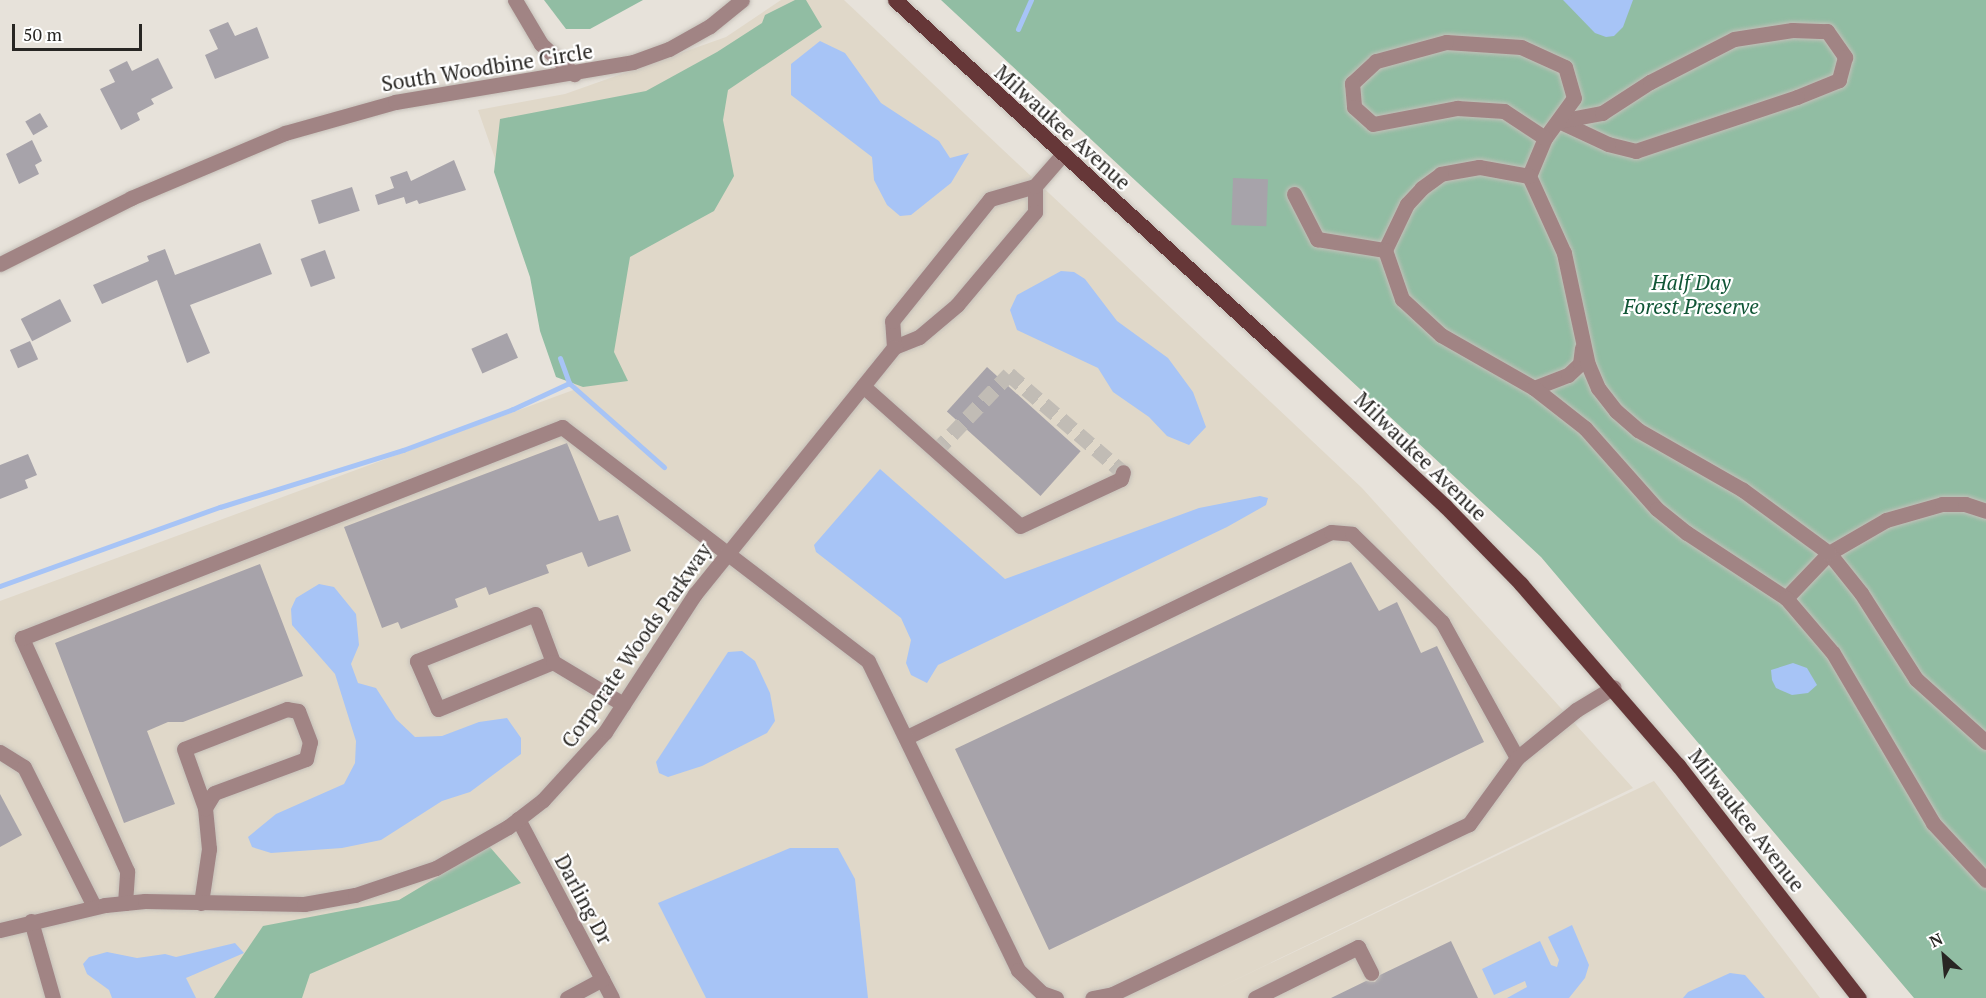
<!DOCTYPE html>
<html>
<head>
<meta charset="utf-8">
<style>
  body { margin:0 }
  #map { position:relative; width:1986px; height:998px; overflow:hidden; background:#e7e2da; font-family:"PT Serif",serif }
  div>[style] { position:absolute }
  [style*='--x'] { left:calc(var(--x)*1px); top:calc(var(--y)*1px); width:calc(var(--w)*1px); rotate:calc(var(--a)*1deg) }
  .built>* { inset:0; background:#e0d8c9 }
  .green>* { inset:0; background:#91bda3 }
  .water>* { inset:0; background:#a7c4f6 }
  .stream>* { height:5px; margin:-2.5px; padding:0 2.5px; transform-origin:2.5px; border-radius:2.5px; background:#a7c4f6 }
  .building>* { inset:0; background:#a7a3aa; transform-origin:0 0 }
  .minor-tunnel>* { height:15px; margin-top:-7.5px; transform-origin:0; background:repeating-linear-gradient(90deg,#c1bcb5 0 15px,transparent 0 23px) }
  .roads { filter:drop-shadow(0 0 2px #c5c0b9) drop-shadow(0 0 2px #c5c0b9) }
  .minor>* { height:15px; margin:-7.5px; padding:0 7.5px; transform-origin:7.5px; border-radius:7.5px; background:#a18484 }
  .major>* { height:15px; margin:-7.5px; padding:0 7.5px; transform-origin:7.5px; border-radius:7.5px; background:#663738 }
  span { translate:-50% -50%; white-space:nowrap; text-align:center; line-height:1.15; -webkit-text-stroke:4.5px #fff; paint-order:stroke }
  .street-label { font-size:21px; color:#282623 }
  .park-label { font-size:21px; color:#105636; font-style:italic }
  .north { position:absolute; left:1914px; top:926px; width:60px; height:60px; -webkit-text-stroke:4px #fff; paint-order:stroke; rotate:333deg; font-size:16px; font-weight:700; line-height:24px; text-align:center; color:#282623 }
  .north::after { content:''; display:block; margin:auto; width:21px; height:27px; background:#282623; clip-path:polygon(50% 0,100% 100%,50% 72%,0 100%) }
  .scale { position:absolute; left:12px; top:24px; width:130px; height:27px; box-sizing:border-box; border:3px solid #282623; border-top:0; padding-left:8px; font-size:18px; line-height:21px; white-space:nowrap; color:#282623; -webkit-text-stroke:4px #fff; paint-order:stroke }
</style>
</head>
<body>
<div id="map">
  <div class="built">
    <div style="clip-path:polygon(781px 0,844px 0,1362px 488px,1633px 788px,1208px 993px,1654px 781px,1820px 998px,0 998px,0 601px,576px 389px,478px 110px,565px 94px,726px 37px)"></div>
  </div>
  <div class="green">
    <div style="clip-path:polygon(544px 0,643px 0,590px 29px,566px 29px)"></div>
    <div style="clip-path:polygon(795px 0,806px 0,822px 27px,728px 90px,723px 120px,734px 176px,714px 211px,630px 257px,614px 352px,628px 381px,583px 387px,556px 377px,540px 331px,530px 277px,494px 172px,500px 119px,646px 91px,717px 52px,762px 23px,765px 15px)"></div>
    <div style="clip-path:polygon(941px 0,1986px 0,1986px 998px,1914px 998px,1541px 557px)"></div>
    <div style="clip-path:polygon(489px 846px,521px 883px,310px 974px,302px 998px,214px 998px,263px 926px,399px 900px)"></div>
  </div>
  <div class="water">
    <div style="clip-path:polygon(1563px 0,1633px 0,1623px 27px,1614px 36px,1606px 37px,1595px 33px)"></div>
    <div style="clip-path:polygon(820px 41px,845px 53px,881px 103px,939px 141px,950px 158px,969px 153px,951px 183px,911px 215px,900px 216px,887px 205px,874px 180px,872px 157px,791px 95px,791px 64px)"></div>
    <div style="clip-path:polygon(1061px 271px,1074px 272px,1085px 279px,1117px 321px,1168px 358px,1193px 392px,1206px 427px,1189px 445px,1167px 436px,1149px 417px,1113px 392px,1098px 368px,1017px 330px,1010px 310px,1017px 295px)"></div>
    <div style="clip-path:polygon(880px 469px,1005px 579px,1199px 508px,1260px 496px,1268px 498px,1266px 505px,1227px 527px,938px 665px,927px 683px,911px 675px,906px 663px,911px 640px,901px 618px,816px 552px,814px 545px)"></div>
    <div style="clip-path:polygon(319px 584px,334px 587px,356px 614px,359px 645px,351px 664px,358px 683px,376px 688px,396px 719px,415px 737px,442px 736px,479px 722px,507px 718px,521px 738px,521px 754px,470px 792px,442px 801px,381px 840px,342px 848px,271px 853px,252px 847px,248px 837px,276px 814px,344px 784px,355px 763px,356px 741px,335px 674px,292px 625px,291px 609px,296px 598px)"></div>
    <div style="clip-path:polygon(742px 651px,755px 661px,770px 693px,775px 721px,767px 733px,702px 766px,668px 777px,659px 773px,656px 762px,728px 652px)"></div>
    <div style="clip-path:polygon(1793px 663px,1807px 668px,1817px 685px,1808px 693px,1792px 695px,1776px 688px,1772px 680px,1771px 670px)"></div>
    <div style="clip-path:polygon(790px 848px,838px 848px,855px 879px,868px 998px,706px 998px,658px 903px)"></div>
    <div style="clip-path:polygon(1572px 925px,1589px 965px,1585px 978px,1569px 998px,1507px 998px,1527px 987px,1525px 981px,1494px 995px,1482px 969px,1540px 941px,1551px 965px,1557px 967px,1559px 960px,1548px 937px)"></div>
    <div style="clip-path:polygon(235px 943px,244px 953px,186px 978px,196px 998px,112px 998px,109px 990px,87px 974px,83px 964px,89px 957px,107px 952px,137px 958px,165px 954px,176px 957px)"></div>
    <div style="clip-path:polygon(1730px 973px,1745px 975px,1765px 998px,1683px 998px,1688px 992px)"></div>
  </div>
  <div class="stream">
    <div style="--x:1018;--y:29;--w:32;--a:-66"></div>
    <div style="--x:560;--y:358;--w:27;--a:70"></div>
    <div style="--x:569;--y:383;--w:127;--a:41.5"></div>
    <div style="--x:0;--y:586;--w:234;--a:-19.8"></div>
    <div style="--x:220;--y:507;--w:192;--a:-17.3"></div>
    <div style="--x:403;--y:450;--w:117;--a:-20.4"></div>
    <div style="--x:513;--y:409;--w:62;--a:-24.9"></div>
  </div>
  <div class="building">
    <div style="clip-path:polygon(228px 22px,235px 36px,257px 27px,269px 58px,215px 79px,205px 55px,218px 49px,209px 30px)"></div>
    <div style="clip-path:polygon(158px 58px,173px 88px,151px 99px,154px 104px,137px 113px,140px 120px,121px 130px,100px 89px,115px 82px,109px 70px,127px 61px,132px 71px)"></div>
    <div style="left:40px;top:113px;width:16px;height:17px;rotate:60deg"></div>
    <div style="clip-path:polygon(32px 140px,42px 161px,35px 165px,39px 174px,19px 184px,6px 154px)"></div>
    <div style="clip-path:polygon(454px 160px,466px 190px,419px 204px,417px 200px,406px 204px,404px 197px,378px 205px,375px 195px,394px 188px,390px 177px,407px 171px,411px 181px)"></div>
    <div style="left:1233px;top:178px;width:35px;height:47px;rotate:2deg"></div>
    <div style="left:352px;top:187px;width:25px;height:43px;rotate:72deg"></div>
    <div style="clip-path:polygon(260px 243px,272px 274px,190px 305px,210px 353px,187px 363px,157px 280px,102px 304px,93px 285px,149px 261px,147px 256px,165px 249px,175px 275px)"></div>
    <div style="left:325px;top:250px;width:30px;height:26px;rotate:70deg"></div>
    <div style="left:60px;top:299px;width:25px;height:44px;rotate:63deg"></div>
    <div style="left:507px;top:333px;width:27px;height:39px;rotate:66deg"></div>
    <div style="left:30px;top:341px;width:20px;height:22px;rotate:66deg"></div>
    <div style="left:987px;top:367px;width:126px;height:60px;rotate:42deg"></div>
    <div style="clip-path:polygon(567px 443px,599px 521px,618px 515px,631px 551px,588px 567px,582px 552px,546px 565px,549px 573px,489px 595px,486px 587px,455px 599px,458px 607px,401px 629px,398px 622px,382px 628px,344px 527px)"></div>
    <div style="clip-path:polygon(28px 454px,37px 475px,25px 480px,28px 488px,0 499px,0 465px)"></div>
    <div style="clip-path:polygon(1351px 562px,1379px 611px,1397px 602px,1421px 653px,1437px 646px,1484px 742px,1049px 950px,955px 749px)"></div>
    <div style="clip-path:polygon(260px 564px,303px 676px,183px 722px,168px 722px,147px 731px,175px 804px,124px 823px,55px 643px)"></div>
    <div style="clip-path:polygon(0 794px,22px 835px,0 847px)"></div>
    <div style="clip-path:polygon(1451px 941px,1478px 998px,1331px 998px,1366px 981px,1375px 982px,1380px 975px)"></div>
  </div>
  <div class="minor-tunnel">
    <div style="--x:936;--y:451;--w:106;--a:-46.5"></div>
    <div style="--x:1009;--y:374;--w:150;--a:40.7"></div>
  </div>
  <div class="roads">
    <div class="minor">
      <div style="--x:515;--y:0;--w:51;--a:59.4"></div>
      <div style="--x:541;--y:44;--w:45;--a:42.3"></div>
      <div style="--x:1792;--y:30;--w:35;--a:2"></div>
      <div style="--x:1827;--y:31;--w:32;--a:55"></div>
      <div style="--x:1845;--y:57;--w:24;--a:105"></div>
      <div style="--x:1839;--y:80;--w:45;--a:158"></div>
      <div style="--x:1797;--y:97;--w:170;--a:161.5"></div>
      <div style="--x:1636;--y:151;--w:29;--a:-166"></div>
      <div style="--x:1608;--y:144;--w:54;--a:-154.9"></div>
      <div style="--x:1559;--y:121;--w:44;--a:-10.5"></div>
      <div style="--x:1602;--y:113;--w:57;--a:-32.9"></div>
      <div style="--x:1650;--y:82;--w:94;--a:-27.1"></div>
      <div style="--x:1734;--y:39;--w:59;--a:-8.8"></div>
      <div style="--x:1529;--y:176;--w:41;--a:-67.2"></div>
      <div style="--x:1545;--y:138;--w:49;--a:-54.1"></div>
      <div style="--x:1574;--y:98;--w:32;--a:-106"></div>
      <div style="--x:1565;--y:67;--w:48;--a:-155.6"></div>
      <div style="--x:1521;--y:47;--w:75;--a:-176.2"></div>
      <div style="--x:1446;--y:42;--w:73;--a:164.8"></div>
      <div style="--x:1376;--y:61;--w:33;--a:137"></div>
      <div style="--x:1352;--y:83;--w:24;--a:85"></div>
      <div style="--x:1354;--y:107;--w:25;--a:42"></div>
      <div style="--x:1373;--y:124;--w:86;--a:-10.8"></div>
      <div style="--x:1457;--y:108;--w:47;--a:3.7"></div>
      <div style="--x:1504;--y:111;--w:49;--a:33.4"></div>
      <div style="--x:1035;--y:186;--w:26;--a:90"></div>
      <div style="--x:1035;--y:212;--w:121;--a:130"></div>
      <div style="--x:957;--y:305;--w:50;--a:139.9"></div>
      <div style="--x:919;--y:337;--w:27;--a:158"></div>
      <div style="--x:894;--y:347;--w:26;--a:-94"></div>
      <div style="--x:892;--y:321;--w:156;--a:-51.2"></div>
      <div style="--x:990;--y:199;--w:47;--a:-16.1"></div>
      <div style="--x:1035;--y:186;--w:41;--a:-48.9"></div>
      <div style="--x:1294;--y:194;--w:51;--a:62.9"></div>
      <div style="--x:1317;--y:239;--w:69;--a:9.2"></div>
      <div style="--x:0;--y:264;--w:147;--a:-26.7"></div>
      <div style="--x:131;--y:198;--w:167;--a:-22.9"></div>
      <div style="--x:285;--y:133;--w:114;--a:-15.7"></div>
      <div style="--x:395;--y:102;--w:241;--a:-9.5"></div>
      <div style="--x:633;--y:62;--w:38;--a:-20"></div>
      <div style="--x:669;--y:49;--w:47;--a:-29.3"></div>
      <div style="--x:710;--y:26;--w:41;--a:-39.1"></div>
      <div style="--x:863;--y:386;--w:210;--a:41.7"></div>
      <div style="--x:1020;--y:526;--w:111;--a:-25"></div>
      <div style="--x:1121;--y:479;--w:7;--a:-74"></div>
      <div style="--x:1534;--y:388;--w:36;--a:-21"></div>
      <div style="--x:1568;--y:375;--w:16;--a:-43"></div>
      <div style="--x:1580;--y:364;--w:16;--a:-83"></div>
      <div style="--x:1786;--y:598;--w:62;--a:-46.3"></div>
      <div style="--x:1829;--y:553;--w:66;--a:-30.1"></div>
      <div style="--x:1886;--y:520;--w:58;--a:-15.9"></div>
      <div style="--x:1942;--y:504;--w:23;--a:0"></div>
      <div style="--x:1965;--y:504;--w:22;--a:18"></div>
      <div style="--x:553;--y:662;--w:51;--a:-110.6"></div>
      <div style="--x:535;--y:614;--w:127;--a:158.3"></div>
      <div style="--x:417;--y:661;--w:52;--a:66.4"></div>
      <div style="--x:438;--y:709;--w:124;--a:-22.2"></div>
      <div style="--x:553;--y:662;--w:82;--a:31"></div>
      <div style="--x:907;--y:737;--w:471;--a:-25.8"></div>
      <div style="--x:1331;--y:532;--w:21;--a:5"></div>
      <div style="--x:1352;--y:534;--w:126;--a:44.4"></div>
      <div style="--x:1442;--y:622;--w:155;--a:61.1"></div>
      <div style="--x:1517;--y:758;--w:82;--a:126"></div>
      <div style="--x:1469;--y:824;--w:395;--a:154.5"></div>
      <div style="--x:1113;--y:994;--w:21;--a:169"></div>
      <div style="--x:1986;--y:742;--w:94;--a:-138"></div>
      <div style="--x:1916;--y:679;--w:102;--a:-122.6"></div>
      <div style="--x:1861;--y:593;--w:51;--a:-128.7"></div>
      <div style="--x:1829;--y:553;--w:107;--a:-143.8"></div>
      <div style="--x:1743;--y:490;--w:121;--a:-150.3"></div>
      <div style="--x:1638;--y:430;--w:29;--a:-139"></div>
      <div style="--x:1616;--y:411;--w:29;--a:-128"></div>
      <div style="--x:1598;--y:388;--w:25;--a:-113"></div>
      <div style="--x:1588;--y:365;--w:115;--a:-102.1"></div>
      <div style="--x:1564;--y:253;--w:85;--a:-114.4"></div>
      <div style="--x:1529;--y:176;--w:51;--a:-169.8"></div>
      <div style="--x:1479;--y:167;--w:39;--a:170"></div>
      <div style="--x:1441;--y:174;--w:24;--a:144"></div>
      <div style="--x:1422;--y:188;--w:22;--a:133"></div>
      <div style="--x:1407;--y:204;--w:51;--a:115.6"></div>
      <div style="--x:1385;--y:250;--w:52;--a:70.9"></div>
      <div style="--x:1402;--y:299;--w:53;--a:42.7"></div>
      <div style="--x:1441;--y:335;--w:107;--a:29.7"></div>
      <div style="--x:1534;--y:388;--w:65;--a:38.1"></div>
      <div style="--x:1585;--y:428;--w:108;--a:48.4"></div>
      <div style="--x:1657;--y:509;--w:38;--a:39"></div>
      <div style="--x:1687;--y:533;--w:118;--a:33.3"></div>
      <div style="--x:1786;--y:598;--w:72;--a:49.5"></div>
      <div style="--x:1833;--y:653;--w:197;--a:59.5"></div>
      <div style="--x:1933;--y:823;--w:78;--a:47.1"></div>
      <div style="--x:0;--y:752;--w:28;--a:32"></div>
      <div style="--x:24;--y:767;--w:156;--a:63.3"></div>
      <div style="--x:1517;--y:758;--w:76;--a:-39.1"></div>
      <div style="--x:1576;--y:710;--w:44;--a:-31.2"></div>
      <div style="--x:518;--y:819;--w:202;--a:62.3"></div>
      <div style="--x:125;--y:903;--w:32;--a:-86"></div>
      <div style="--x:127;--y:871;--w:256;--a:-114.3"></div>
      <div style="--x:22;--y:638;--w:580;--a:-21.34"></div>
      <div style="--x:562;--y:427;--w:385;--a:37.4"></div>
      <div style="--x:868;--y:661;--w:343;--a:64.1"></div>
      <div style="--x:1018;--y:970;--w:33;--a:44"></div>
      <div style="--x:1042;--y:993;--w:15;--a:20"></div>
      <div style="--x:201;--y:903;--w:55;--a:-81.6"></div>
      <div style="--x:209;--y:849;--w:41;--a:-95.6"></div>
      <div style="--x:205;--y:808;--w:17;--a:-59"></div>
      <div style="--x:214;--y:793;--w:98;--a:-20.3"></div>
      <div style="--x:306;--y:759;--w:17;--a:-77"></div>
      <div style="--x:310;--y:742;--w:33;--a:-111"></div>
      <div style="--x:298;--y:711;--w:11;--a:-170"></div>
      <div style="--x:287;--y:709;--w:110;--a:158.8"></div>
      <div style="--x:184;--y:749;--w:63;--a:70.4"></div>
      <div style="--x:31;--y:921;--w:80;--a:74.1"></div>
      <div style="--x:0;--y:930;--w:108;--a:-13.4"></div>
      <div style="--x:105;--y:905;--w:40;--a:-5.7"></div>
      <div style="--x:145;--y:901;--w:159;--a:1.1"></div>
      <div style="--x:304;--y:904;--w:52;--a:-10"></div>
      <div style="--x:355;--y:895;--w:85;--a:-18.4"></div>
      <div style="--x:436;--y:868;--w:83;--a:-29.7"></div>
      <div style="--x:508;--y:827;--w:44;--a:-37.6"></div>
      <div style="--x:543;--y:800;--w:92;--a:-47.6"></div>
      <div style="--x:605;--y:732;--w:165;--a:-56.9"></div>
      <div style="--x:695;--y:594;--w:317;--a:-51.1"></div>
      <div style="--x:567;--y:998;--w:40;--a:-28"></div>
      <div style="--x:1255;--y:998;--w:115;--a:-26.3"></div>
      <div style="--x:1358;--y:947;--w:29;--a:63"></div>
    </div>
    <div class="major">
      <div style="--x:895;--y:0;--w:515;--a:42.4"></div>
      <div style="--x:1275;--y:347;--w:233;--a:43.1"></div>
      <div style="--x:1445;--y:506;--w:109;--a:45.7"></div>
      <div style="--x:1521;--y:584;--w:240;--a:49.1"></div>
      <div style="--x:1678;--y:765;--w:295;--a:52.2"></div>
    </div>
  </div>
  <div class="street-label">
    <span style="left:487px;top:67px;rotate:-9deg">South Woodbine Circle</span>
    <span style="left:1063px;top:127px;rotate:42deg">Milwaukee Avenue</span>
    <span style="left:1421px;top:456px;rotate:44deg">Milwaukee Avenue</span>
    <span style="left:636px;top:645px;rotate:-55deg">Corporate Woods Parkway</span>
    <span style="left:1747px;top:820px;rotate:52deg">Milwaukee Avenue</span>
    <span style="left:584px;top:899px;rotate:62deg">Darling Dr</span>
  </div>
  <div class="park-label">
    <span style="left:1691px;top:294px">Half Day<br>Forest Preserve</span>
  </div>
  <div class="north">N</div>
  <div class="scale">50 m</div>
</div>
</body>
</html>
